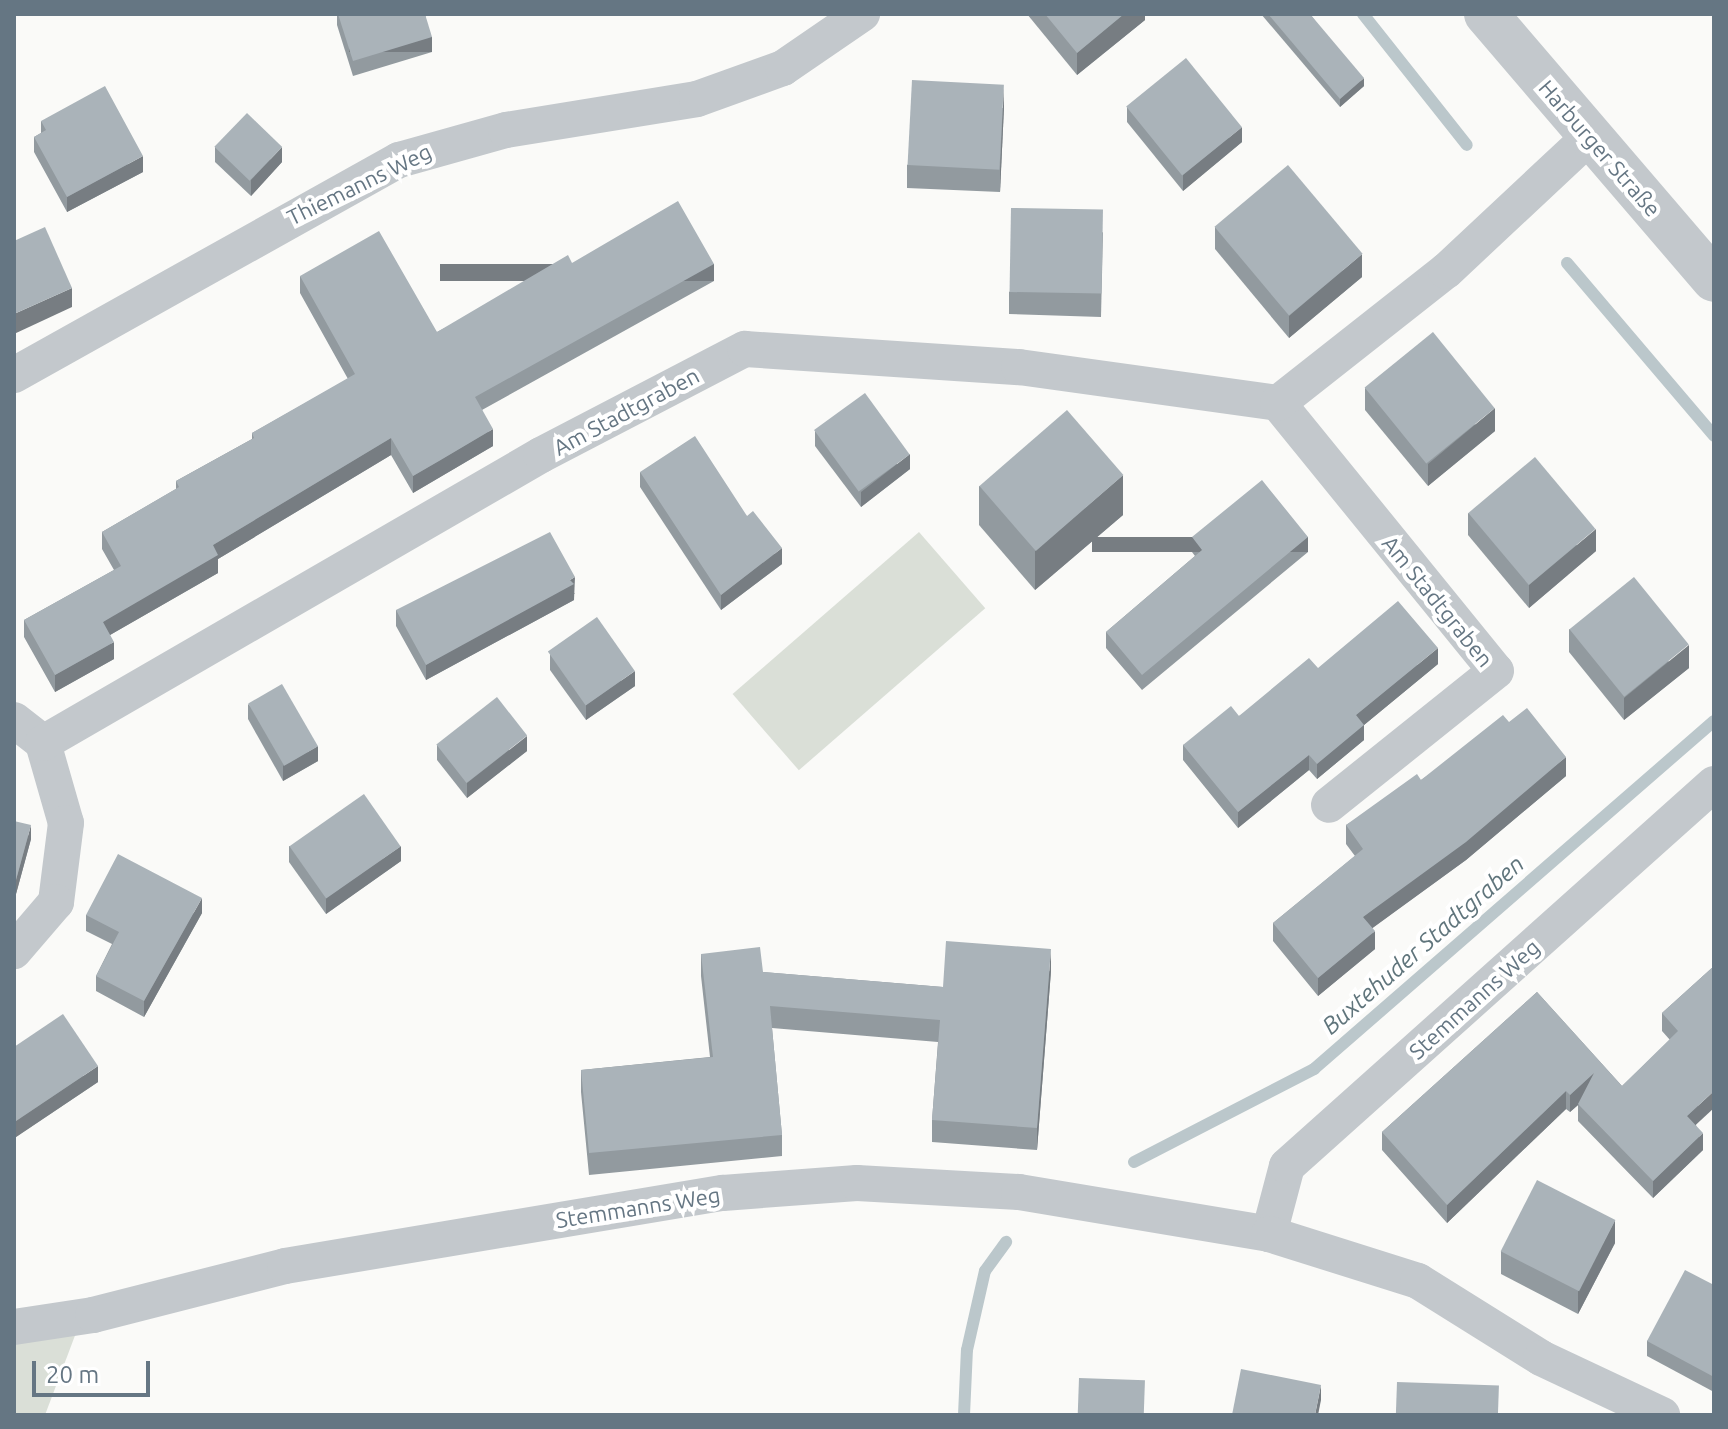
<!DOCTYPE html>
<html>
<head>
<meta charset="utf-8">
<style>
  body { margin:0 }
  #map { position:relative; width:1728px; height:1429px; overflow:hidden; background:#fafaf8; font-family:Ubuntu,sans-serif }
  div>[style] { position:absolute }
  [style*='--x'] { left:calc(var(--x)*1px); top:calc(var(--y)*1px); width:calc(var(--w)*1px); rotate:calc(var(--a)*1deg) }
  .green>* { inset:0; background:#dadfd7; transform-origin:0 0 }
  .stream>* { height:12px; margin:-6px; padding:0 6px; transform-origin:6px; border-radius:6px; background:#bbc7cb }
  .minor>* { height:36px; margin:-18px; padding:0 18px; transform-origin:18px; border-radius:18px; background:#c3c8cc }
  .tertiary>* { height:44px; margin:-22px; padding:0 22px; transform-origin:22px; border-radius:22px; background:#c3c8cc }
  .wall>* { inset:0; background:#929a9f }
  .shaded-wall>* { inset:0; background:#777d82; transform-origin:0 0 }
  .building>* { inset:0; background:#aab3b9; transform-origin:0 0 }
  span { translate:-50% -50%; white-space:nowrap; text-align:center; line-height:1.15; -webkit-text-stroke:8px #fff; paint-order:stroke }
  .street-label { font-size:22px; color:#657683 }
  .water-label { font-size:24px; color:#60757c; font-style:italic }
  .frame { position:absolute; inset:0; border:16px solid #657683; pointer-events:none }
  .scale { position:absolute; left:32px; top:1361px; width:118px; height:36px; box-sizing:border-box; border:4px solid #657683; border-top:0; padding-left:10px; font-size:24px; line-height:28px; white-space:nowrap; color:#657683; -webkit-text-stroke:6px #fff; paint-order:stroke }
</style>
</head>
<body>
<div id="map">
  <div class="green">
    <div style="left:919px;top:532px;width:101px;height:247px;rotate:49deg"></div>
    <div style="clip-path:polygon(79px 1325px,45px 1415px,14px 1415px,14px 1339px)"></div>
  </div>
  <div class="stream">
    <div style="--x:1363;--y:14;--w:167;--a:51.6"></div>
    <div style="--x:1567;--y:263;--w:227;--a:49.6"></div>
    <div style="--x:1134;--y:1162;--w:203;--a:-27.3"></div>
    <div style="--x:1314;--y:1069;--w:530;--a:-41.02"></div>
    <div style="--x:964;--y:1415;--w:65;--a:-87.4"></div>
    <div style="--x:967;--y:1350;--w:81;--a:-77.2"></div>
    <div style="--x:985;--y:1271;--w:36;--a:-54"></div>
  </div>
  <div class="minor">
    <div style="--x:14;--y:375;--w:441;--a:-29.2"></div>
    <div style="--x:399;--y:160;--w:111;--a:-15.7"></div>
    <div style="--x:506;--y:130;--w:193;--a:-9.2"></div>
    <div style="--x:697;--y:99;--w:91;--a:-19.8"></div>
    <div style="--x:783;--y:68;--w:96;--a:-34.4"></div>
    <div style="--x:1278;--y:403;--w:345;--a:50.9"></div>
    <div style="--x:1496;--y:671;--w:214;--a:141.3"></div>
    <div style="--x:14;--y:720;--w:37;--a:38"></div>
    <div style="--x:43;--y:743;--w:83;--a:74"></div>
    <div style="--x:66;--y:823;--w:80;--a:97.2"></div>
    <div style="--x:56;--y:902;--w:65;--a:130.6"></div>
    <div style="--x:43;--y:743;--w:575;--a:-30.04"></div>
    <div style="--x:541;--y:455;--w:230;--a:-27.5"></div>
    <div style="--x:745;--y:349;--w:275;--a:3.8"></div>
    <div style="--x:1019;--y:367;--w:261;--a:7.9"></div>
    <div style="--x:1278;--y:403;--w:214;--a:-38.2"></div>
    <div style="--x:1446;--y:271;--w:196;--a:-43.1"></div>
    <div style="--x:1269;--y:1234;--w:70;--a:-75.2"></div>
    <div style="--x:1287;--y:1166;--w:573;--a:-41.82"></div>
    <div style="--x:14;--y:1327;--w:80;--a:-8.6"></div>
    <div style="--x:93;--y:1315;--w:198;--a:-14.3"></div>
    <div style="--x:285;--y:1266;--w:444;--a:-9.5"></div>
    <div style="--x:723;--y:1193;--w:134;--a:-4.3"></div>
    <div style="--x:857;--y:1183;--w:162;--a:3.2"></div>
    <div style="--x:1019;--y:1192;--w:254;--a:9.5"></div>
    <div style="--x:1269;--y:1234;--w:156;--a:17.5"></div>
    <div style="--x:1418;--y:1281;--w:145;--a:32"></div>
    <div style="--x:1541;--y:1358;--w:134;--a:25.2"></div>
  </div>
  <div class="tertiary">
    <div style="--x:1486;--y:14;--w:350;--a:49.4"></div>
  </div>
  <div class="wall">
    <div style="clip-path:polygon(337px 14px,425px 14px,432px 52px,353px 76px,337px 25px)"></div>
    <div style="clip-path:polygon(1027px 14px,1145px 14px,1145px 20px,1077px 75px)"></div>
    <div style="clip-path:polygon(1261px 14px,1310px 14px,1364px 86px,1340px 107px)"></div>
    <div style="clip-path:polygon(1004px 107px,1000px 192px,907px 188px,907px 165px)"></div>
    <div style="clip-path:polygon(1127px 107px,1242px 142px,1183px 191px,1127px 122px)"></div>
    <div style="clip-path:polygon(41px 121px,143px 172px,67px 212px,34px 152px,34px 137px,41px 133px)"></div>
    <div style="clip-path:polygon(215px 147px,282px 162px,251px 196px,215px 162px)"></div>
    <div style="clip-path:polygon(1215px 227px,1362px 277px,1289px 338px,1215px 249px)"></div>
    <div style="clip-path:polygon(1103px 232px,1101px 317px,1009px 314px,1009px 292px)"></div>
    <div style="clip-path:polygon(572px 263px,714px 281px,482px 410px,493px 446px,413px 493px,391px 455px,218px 559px,218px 573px,110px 635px,114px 659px,55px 692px,24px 637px,24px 620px,114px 570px,102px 549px,102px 532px,176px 489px,176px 481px,252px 439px,252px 433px,348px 379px,300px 293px,300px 276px,437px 332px)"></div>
    <div style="clip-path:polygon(1365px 388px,1495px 431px,1428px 486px,1365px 410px)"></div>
    <div style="clip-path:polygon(815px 431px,910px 469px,861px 507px,815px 446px)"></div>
    <div style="clip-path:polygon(640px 472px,747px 516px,782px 564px,721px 610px,640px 487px)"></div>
    <div style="clip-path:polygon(979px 486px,1123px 515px,1035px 590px,979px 525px)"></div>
    <div style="clip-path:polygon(1468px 513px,1596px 551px,1529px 608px,1468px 535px)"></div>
    <div style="clip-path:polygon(1192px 537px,1308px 552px,1142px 690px,1106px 648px,1106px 632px,1195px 556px,1192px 552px)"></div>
    <div style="clip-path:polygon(574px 593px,574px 600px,426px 680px,396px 626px,396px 610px,575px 593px)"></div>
    <div style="clip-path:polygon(1569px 629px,1689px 668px,1624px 720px,1569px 652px)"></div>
    <div style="clip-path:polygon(550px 654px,635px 686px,586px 720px,550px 670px)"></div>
    <div style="clip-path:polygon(1438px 664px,1364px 725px,1364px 740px,1317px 779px,1309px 770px,1238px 828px,1183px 760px,1183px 745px,1239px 716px,1318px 668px)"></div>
    <div style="clip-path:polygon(248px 704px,318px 761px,283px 781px,248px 719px)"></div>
    <div style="clip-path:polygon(1509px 722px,1566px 776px,1466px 860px,1372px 928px,1375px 949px,1318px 996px,1273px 941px,1273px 923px,1355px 856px,1346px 844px,1346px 825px,1421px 780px)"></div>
    <div style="clip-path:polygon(437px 745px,527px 751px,467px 798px,437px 760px)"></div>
    <div style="clip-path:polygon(14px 821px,31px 839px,16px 894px,14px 893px)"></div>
    <div style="clip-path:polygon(289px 846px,401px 861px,326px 914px,289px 862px)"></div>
    <div style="clip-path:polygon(202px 913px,144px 1017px,96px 991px,96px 976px,112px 944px,86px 931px,86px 915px)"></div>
    <div style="clip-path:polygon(701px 954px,763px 972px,943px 987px,1051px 971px,1037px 1150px,932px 1142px,932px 1120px,938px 1042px,772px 1028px,782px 1135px,782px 1156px,589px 1175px,581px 1092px,581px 1070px,710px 1057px,701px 976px)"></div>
    <div style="clip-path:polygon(1714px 966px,1696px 1125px,1703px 1150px,1653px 1198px,1578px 1121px,1578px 1105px,1570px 1112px,1566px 1109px,1447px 1223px,1382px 1150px,1382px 1132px,1537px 992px,1622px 1086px,1670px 1040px,1662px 1031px,1662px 1013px)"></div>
    <div style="clip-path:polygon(14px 1047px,98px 1082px,16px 1137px,14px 1134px)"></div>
    <div style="clip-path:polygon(1615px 1243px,1578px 1314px,1501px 1274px,1501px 1251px)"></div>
    <div style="clip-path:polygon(1714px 1285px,1714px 1392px,1647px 1356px,1647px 1341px)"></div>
  </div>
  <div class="shaded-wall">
    <div style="clip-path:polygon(1124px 14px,1145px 14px,1145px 20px,1077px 75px,1077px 53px)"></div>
    <div style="left:432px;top:37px;width:15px;height:83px;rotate:90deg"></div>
    <div style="clip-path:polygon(1364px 78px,1364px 86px,1340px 107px,1340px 99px)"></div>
    <div style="clip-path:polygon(1004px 85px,1004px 107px,1000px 192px,1000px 170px)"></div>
    <div style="clip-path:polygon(1242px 127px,1242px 142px,1183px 191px,1183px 175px)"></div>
    <div style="clip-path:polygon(282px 147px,282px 162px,251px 196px,251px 180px)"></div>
    <div style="clip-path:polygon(143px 156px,143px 172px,67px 212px,67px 197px)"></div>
    <div style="clip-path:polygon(1362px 254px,1362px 277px,1289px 338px,1289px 316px)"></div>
    <div style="left:714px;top:264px;width:17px;height:274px;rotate:90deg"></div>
    <div style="clip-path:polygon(72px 288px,72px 307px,14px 334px,14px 314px)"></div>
    <div style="clip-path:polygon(1495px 408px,1495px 431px,1428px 486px,1428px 464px)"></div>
    <div style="clip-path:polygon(493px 429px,493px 446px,413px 493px,413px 476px)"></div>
    <div style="clip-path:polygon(391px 438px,391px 455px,218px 559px,218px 573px,103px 639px,103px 622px,213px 545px)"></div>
    <div style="clip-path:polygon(910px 454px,910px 469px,861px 507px,861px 492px)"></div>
    <div style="clip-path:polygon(1123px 475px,1123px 515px,1035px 590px,1035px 551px)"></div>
    <div style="clip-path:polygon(1596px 529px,1596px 551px,1529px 608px,1529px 585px)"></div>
    <div style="left:1308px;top:537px;width:15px;height:216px;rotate:90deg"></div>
    <div style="clip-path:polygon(782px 548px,782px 564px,721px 610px,721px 595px)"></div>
    <div style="clip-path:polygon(575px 577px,574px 600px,426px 680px,426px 665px)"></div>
    <div style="clip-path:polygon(114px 642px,114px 659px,55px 692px,55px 675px)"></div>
    <div style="clip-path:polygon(1689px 645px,1689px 668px,1624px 720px,1624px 698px)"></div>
    <div style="clip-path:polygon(1438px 648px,1438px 664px,1364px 725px,1364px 740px,1317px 779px,1317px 764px,1356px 715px)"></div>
    <div style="clip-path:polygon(635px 671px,635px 686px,586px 720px,586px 705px)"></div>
    <div style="clip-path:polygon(527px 736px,527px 751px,467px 798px,467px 783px)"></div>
    <div style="clip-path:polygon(318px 746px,318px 761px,283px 781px,283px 766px)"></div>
    <div style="clip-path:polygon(1309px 755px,1309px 770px,1238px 828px,1238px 812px)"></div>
    <div style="clip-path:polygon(1566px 757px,1566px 776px,1466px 860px,1363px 935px,1363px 917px)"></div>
    <div style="clip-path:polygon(31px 825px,31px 839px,16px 894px,16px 880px)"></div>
    <div style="clip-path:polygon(401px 846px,401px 861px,326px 914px,326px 898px)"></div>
    <div style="clip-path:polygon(202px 898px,202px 913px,144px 1017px,144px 1001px)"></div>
    <div style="clip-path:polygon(1375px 931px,1375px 949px,1318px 996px,1318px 978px)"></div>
    <div style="clip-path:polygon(1051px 949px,1051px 971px,1037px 1150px,1037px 1128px)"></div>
    <div style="clip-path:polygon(98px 1066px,98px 1082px,16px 1137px,16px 1121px)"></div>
    <div style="clip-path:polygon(1594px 1073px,1594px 1091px,1570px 1112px,1570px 1095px)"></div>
    <div style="clip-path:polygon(1566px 1091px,1566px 1109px,1447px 1223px,1447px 1205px)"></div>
    <div style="clip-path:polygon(1714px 1091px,1714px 1108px,1687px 1133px,1687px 1116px)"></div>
    <div style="clip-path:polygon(1703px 1133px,1703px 1150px,1653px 1198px,1653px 1181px)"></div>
    <div style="clip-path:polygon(1615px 1220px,1615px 1243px,1578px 1314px,1578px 1291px)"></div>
    <div style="clip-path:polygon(1321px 1385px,1321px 1400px,1318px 1415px,1315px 1415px)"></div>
  </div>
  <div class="building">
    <div style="clip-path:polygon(338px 14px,425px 14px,432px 37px,353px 61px)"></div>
    <div style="clip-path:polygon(1045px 14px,1124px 14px,1077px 53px)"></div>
    <div style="clip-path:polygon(1268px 14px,1310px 14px,1364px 78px,1340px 99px)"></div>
    <div style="left:1186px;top:58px;width:89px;height:77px;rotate:51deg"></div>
    <div style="left:912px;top:80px;width:92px;height:85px;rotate:3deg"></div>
    <div style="clip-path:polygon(105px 86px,143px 156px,67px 197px,34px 137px,46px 130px,41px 121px)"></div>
    <div style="left:247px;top:113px;width:49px;height:47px;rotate:44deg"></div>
    <div style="left:1288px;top:165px;width:116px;height:96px;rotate:50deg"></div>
    <div style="clip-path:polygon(678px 201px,714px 264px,475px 397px,493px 429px,439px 461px,413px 476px,391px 438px,213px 545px,218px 555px,103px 622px,114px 642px,55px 675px,24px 620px,121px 566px,102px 532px,179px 487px,176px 481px,254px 438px,252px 433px,355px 374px,300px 276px,379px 231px,437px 332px,568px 255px,572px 263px)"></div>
    <div style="left:1011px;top:208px;width:92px;height:84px;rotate:1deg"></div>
    <div style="clip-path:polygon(45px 227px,72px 288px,14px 314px,14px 241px)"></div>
    <div style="left:1433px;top:332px;width:98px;height:88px;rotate:51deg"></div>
    <div style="left:865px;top:393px;width:76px;height:63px;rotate:54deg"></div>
    <div style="left:1067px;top:410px;width:86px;height:116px;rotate:49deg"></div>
    <div style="clip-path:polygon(695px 436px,747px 516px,753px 511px,782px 548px,721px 595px,640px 472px)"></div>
    <div style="left:1535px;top:457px;width:94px;height:87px;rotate:50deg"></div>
    <div style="clip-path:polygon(1262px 480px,1308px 537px,1142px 675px,1106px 632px,1202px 550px,1192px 537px)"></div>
    <div style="clip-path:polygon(550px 532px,575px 577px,570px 580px,574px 584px,426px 665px,396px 610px)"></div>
    <div style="left:1634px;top:577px;width:87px;height:83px;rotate:51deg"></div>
    <div style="clip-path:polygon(1398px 601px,1438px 648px,1356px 715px,1364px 725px,1317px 764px,1309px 755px,1238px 812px,1183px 745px,1231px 706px,1239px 716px,1309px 658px,1318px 668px)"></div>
    <div style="left:597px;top:617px;width:66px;height:60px;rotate:55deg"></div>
    <div style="left:282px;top:684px;width:72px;height:39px;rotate:60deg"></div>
    <div style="left:497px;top:697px;width:49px;height:77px;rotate:52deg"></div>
    <div style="clip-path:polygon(1527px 708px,1566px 757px,1466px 842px,1363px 917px,1375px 931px,1318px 978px,1273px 923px,1363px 849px,1346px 825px,1417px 774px,1421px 780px,1503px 715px,1509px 722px)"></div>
    <div style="left:364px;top:794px;width:64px;height:91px;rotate:55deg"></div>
    <div style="clip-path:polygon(14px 821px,31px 825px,16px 880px,14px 879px)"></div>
    <div style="clip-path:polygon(118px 854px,202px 898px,144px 1001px,96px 976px,119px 932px,86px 915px)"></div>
    <div style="clip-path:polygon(946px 941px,1051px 949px,1037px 1128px,932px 1120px,940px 1020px,770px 1006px,782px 1135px,589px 1153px,581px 1070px,713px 1057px,701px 954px,760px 947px,763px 972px,943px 987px)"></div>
    <div style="clip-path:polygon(1714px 966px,1714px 1091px,1687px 1116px,1703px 1133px,1653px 1181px,1578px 1104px,1594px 1073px,1570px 1095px,1566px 1091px,1447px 1205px,1382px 1132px,1537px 992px,1622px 1086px,1678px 1031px,1662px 1013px)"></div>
    <div style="clip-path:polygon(63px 1014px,98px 1066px,16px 1121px,14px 1119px,14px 1047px)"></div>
    <div style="left:1537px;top:1180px;width:88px;height:80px;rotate:27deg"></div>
    <div style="clip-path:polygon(1685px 1270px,1714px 1285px,1714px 1377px,1647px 1341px)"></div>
    <div style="clip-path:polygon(1241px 1369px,1321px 1385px,1315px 1415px,1232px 1415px)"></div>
    <div style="left:1079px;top:1378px;width:66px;height:37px;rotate:2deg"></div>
    <div style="left:1397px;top:1382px;width:102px;height:33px;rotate:2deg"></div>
  </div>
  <div class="street-label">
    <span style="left:1600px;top:148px;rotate:49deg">Harburger Straße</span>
    <span style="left:359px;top:184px;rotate:-26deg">Thiemanns Weg</span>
    <span style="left:626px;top:411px;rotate:-28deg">Am Stadtgraben</span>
    <span style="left:1438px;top:601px;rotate:51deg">Am Stadtgraben</span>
    <span style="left:1474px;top:999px;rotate:-42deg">Stemmanns Weg</span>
    <span style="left:638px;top:1207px;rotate:-9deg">Stemmanns Weg</span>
  </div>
  <div class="water-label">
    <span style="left:1423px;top:945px;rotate:-41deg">Buxtehuder Stadtgraben</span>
  </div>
  <div class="frame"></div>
  <div class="scale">20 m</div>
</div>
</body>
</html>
